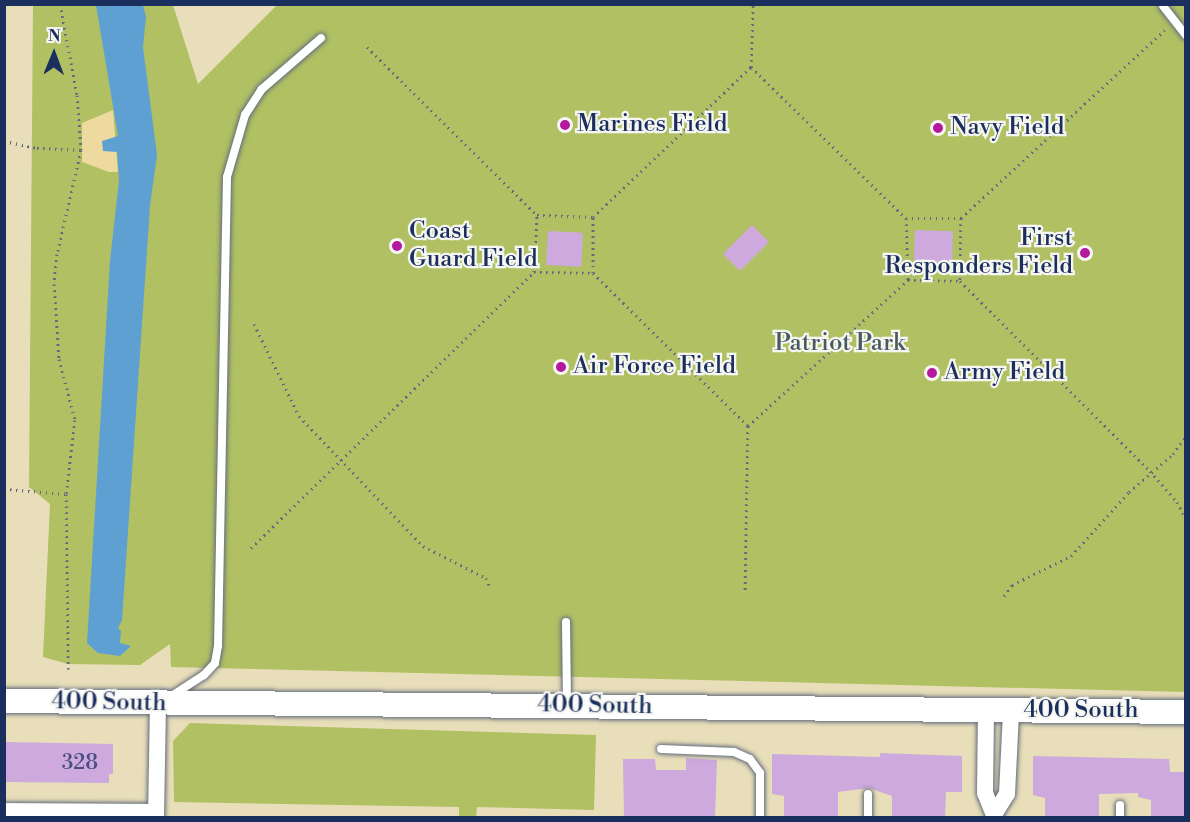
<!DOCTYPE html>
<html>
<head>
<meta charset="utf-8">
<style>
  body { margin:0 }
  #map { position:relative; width:1190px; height:822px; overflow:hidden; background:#e8deb9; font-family:"Libre Bodoni",serif }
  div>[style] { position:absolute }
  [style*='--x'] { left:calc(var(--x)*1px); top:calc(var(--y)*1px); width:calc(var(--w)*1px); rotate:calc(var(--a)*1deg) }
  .green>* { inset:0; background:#b0c063 }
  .sand>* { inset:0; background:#eeda9e }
  .water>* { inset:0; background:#5ea0d2 }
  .building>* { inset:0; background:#cda9dd; transform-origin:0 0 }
  .path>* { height:3px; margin-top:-1.5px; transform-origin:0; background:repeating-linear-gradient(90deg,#636c7e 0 1.5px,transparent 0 6px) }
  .roads { filter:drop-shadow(0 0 2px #636c7e) drop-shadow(0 0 2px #636c7e) }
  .lane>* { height:8px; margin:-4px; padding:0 4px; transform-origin:4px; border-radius:4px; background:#fff }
  .street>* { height:16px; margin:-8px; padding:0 8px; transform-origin:8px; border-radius:8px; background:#fff }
  .secondary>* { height:24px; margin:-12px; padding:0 12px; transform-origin:12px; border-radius:12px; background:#fff }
  .dots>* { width:16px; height:16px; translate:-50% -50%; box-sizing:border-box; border:3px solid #f6f6f2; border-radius:50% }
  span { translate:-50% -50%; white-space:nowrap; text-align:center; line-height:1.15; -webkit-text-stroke:4.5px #f6f6f2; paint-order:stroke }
  .number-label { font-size:21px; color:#484e7e }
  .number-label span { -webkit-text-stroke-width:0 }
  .poi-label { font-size:24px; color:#1b2f5e }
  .left { translate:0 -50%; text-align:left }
  .right { translate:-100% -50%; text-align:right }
  .park-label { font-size:24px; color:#485a60 }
  .street-label { font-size:24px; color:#1b2f5e }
  .frame { position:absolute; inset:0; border:6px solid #1b2f5e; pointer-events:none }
  .north { position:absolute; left:24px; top:24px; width:60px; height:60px; -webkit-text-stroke:4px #f6f6f2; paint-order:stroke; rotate:1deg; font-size:16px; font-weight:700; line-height:24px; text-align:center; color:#1b2f5e }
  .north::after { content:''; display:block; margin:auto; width:21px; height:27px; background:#1b2f5e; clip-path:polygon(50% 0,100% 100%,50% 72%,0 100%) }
</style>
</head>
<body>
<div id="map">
  <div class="green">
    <div style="clip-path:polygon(33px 5px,173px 5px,198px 84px,277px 5px,1185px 5px,1185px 692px,171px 667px,170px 644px,140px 665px,68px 664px,43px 657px,50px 504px,29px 487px)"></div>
    <div style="clip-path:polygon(190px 723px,596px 735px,594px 810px,477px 807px,476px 817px,459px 818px,459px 807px,174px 802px,173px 741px)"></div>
  </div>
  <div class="sand">
    <div style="clip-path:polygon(113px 110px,118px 172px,109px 172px,82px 162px,82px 123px)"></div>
  </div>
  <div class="water">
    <div style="clip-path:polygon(96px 5px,143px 5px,146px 17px,143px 47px,157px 155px,150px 206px,122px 620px,118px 628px,121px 631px,120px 643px,131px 646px,120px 656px,98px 653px,87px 643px,110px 261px,119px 180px,117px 152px,103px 151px,102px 141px,118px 136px)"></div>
  </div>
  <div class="building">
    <div style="left:752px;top:225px;width:24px;height:41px;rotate:45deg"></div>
    <div style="left:915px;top:230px;width:38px;height:36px;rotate:2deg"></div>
    <div style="left:548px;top:231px;width:35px;height:34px;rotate:3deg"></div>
    <div style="clip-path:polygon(4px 742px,113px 744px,113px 774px,109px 774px,109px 783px,4px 782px)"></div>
    <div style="clip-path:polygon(880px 753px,962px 756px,962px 792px,946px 792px,945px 818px,892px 818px,892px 796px,869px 788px,838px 792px,838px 818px,784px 818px,784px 796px,772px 794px,772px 754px,880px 757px)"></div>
    <div style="clip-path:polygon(1033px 756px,1169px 759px,1170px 772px,1185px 772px,1185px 818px,1151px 818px,1151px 800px,1138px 797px,1138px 793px,1099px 794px,1099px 818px,1045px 818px,1045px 798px,1033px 795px)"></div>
    <div style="clip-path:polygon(686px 758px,717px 760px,715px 818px,624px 818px,623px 759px,655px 759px,656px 770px,686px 770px)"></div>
  </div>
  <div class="path">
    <div style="--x:60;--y:4;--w:93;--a:79.4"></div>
    <div style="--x:77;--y:95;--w:55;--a:85.8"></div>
    <div style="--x:81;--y:150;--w:107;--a:103"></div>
    <div style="--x:57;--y:254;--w:30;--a:96"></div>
    <div style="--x:54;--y:284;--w:75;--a:86.2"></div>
    <div style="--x:59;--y:359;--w:63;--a:75.3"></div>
    <div style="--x:75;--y:420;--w:75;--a:96.9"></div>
    <div style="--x:66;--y:494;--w:175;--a:89.3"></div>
    <div style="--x:367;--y:47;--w:239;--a:44.7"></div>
    <div style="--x:751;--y:67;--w:63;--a:-88.2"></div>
    <div style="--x:4;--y:141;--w:34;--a:12"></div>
    <div style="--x:37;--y:148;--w:44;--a:2.6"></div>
    <div style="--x:906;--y:218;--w:62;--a:88.2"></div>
    <div style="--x:908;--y:280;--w:52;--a:1.1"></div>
    <div style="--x:961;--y:218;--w:277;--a:-42.7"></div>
    <div style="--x:534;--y:272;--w:59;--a:1"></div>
    <div style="--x:593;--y:273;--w:56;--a:-90"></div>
    <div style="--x:593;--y:273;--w:218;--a:44.6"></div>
    <div style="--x:748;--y:426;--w:167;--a:91"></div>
    <div style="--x:254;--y:324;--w:102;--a:63.9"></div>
    <div style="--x:299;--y:416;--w:180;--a:46.4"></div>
    <div style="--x:423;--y:546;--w:71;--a:26.9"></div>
    <div style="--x:486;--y:578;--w:10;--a:66"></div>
    <div style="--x:748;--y:426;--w:217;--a:-42.4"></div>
    <div style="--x:4;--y:489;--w:62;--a:4.6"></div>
    <div style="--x:251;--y:548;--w:395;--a:-44.3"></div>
    <div style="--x:534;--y:272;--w:57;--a:-87"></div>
    <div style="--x:537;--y:215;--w:56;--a:2"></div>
    <div style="--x:593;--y:217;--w:218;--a:-43.5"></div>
    <div style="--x:751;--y:67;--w:216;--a:44.3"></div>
    <div style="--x:906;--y:218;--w:55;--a:0"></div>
    <div style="--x:961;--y:218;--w:63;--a:90.9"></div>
    <div style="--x:960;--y:281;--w:269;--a:45"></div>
    <div style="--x:1150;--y:471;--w:41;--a:48.9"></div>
    <div style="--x:1177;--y:502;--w:19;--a:62"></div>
    <div style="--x:1004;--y:596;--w:14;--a:-54"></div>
    <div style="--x:1012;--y:585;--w:66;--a:-26.2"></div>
    <div style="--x:1071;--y:556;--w:86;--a:-47.8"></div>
    <div style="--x:1129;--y:492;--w:58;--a:-40.8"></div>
    <div style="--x:1173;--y:454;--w:22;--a:-54"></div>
  </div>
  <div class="roads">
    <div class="lane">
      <div style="--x:1163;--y:6;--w:37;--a:52"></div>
      <div style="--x:566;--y:622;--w:84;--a:89.3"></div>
      <div style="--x:173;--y:695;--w:37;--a:-33"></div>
      <div style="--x:204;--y:675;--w:16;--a:-47"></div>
      <div style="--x:215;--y:663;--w:17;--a:-80"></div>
      <div style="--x:218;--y:646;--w:469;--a:-88.9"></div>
      <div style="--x:227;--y:177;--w:65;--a:-73.8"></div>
      <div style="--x:245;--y:115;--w:31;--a:-57"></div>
      <div style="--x:262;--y:89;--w:78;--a:-40.8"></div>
      <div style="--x:661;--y:749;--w:73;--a:2.4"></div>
      <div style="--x:734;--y:752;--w:17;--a:24"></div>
      <div style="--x:750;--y:759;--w:17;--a:54"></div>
      <div style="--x:760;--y:773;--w:45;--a:90"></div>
      <div style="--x:1120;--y:805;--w:13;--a:90"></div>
      <div style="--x:868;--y:818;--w:24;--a:-90"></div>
    </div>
    <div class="street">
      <div style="--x:986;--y:711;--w:82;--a:90.7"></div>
      <div style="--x:985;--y:793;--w:27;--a:68"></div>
      <div style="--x:4;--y:811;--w:152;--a:0.4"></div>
      <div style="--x:995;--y:813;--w:22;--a:-58"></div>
      <div style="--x:1007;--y:794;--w:83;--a:-87.2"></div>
      <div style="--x:156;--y:818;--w:114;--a:-89"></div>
    </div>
    <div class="secondary">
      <div style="--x:4;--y:701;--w:1182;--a:0.53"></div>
    </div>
  </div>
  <div class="dots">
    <div style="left:565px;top:125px;background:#b5179e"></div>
    <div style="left:938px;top:128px;background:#b5179e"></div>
    <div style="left:397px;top:246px;background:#b5179e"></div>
    <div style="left:1085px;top:253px;background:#b5179e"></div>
    <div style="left:561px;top:367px;background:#b5179e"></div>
    <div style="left:932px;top:373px;background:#b5179e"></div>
  </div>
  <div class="number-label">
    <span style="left:80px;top:763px">328</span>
  </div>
  <div class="poi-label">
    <span class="left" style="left:577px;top:125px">Marines Field</span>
    <span class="left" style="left:950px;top:128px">Navy Field</span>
    <span class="left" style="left:409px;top:246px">Coast<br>Guard Field</span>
    <span class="right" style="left:1073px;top:253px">First<br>Responders Field</span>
    <span class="left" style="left:573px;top:367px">Air Force Field</span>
    <span class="left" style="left:944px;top:373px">Army Field</span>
  </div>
  <div class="park-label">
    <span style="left:840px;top:344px">Patriot Park</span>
  </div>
  <div class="street-label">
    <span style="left:109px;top:703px;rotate:1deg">400 South</span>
    <span style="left:595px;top:706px;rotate:1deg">400 South</span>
    <span style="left:1081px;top:711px">400 South</span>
  </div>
  <div class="frame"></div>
  <div class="north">N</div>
</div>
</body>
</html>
